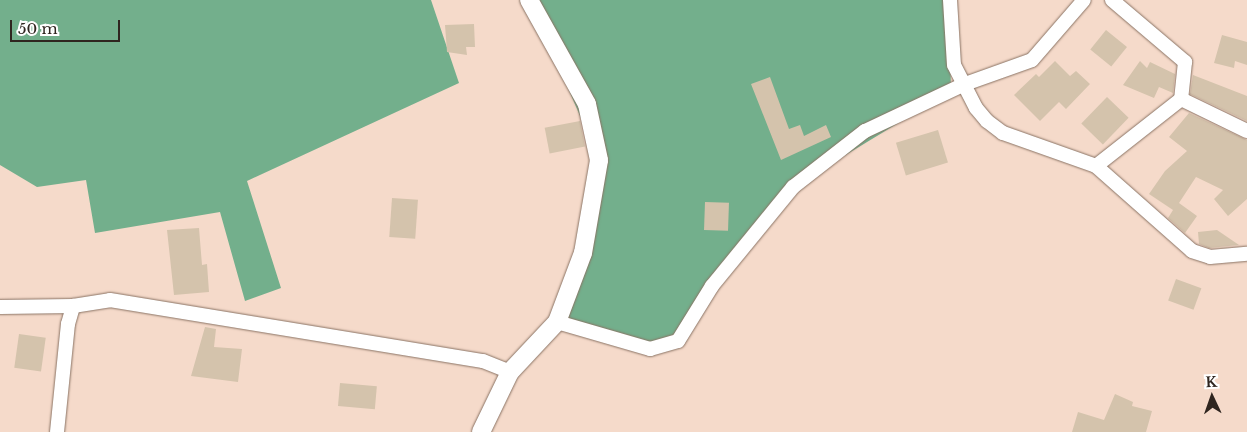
<!DOCTYPE html>
<html>
<head>
<meta charset="utf-8">
<style>
  body { margin:0 }
  #map { position:relative; width:1247px; height:432px; overflow:hidden; background:#f5daca; font-family:"Libre Baskerville",serif }
  div>[style] { position:absolute }
  [style*='--x'] { left:calc(var(--x)*1px); top:calc(var(--y)*1px); width:calc(var(--w)*1px); rotate:calc(var(--a)*1deg) }
  .forest>* { inset:0; background:#73af8c }
  .building>* { inset:0; background:#d4c3ac; transform-origin:0 0 }
  .roads { filter:drop-shadow(0 0 1px #8a7364) drop-shadow(0 0 1px #8a7364) }
  .minor>* { height:14px; margin:-7px; padding:0 7px; transform-origin:7px; border-radius:7px; background:#fff }
  .tertiary>* { height:18px; margin:-9px; padding:0 9px; transform-origin:9px; border-radius:9px; background:#fff }
  span { translate:-50% -50%; white-space:nowrap; text-align:center; line-height:1.15; -webkit-text-stroke:4px #fff; paint-order:stroke }
  .north { position:absolute; left:1187px; top:372px; width:50px; height:50px; -webkit-text-stroke:4px #fff; paint-order:stroke; rotate:357deg; font-size:14px; font-weight:700; line-height:20px; text-align:center; color:#2f251f }
  .north::after { content:''; display:block; margin:auto; width:18px; height:22px; background:#2f251f; clip-path:polygon(50% 0,100% 100%,50% 72%,0 100%) }
  .scale { position:absolute; left:10px; top:20px; width:110px; height:22px; box-sizing:border-box; border:2px solid #2f251f; border-top:0; padding-left:6px; font-size:15px; line-height:18px; white-space:nowrap; color:#2f251f; -webkit-text-stroke:4px #fff; paint-order:stroke }
</style>
</head>
<body>
<div id="map">
  <div class="forest">
    <div style="clip-path:polygon(0 0,431px 0,459px 83px,247px 181px,281px 288px,245px 301px,220px 212px,95px 233px,86px 180px,37px 187px,0 165px)"></div>
    <div style="clip-path:polygon(530px 0,949px 0,951px 91px,793px 187px,665px 345px,557px 322px,599px 160px)"></div>
  </div>
  <div class="building">
    <div style="clip-path:polygon(474px 24px,475px 47px,466px 47px,467px 55px,447px 52px,445px 25px)"></div>
    <div style="left:1106px;top:30px;width:27px;height:25px;rotate:39deg"></div>
    <div style="clip-path:polygon(1222px 35px,1247px 42px,1247px 65px,1235px 61px,1234px 68px,1214px 63px)"></div>
    <div style="clip-path:polygon(1055px 61px,1070px 76px,1076px 71px,1090px 84px,1066px 109px,1059px 102px,1040px 121px,1014px 95px,1036px 74px,1039px 77px)"></div>
    <div style="clip-path:polygon(1140px 61px,1147px 68px,1150px 62px,1175px 74px,1173px 93px,1159px 87px,1154px 98px,1123px 85px)"></div>
    <div style="clip-path:polygon(1193px 75px,1247px 96px,1247px 121px,1190px 94px)"></div>
    <div style="clip-path:polygon(770px 77px,789px 129px,800px 125px,804px 136px,826px 125px,831px 137px,781px 160px,751px 84px)"></div>
    <div style="left:1107px;top:97px;width:30px;height:37px;rotate:44deg"></div>
    <div style="clip-path:polygon(1189px 113px,1247px 140px,1247px 199px,1228px 216px,1214px 199px,1223px 190px,1196px 177px,1179px 203px,1197px 216px,1185px 233px,1168px 218px,1173px 210px,1149px 194px,1165px 171px,1187px 151px,1169px 137px)"></div>
    <div style="left:580px;top:121px;width:26px;height:36px;rotate:79deg"></div>
    <div style="left:938px;top:130px;width:34px;height:44px;rotate:73deg"></div>
    <div style="left:392px;top:198px;width:26px;height:39px;rotate:4deg"></div>
    <div style="left:705px;top:202px;width:24px;height:28px;rotate:2deg"></div>
    <div style="clip-path:polygon(199px 228px,202px 265px,207px 264px,209px 292px,174px 295px,167px 230px)"></div>
    <div style="clip-path:polygon(1217px 230px,1239px 245px,1209px 248px,1199px 244px,1198px 232px)"></div>
    <div style="left:1176px;top:279px;width:27px;height:23px;rotate:20deg"></div>
    <div style="clip-path:polygon(205px 327px,216px 329px,214px 347px,242px 349px,238px 382px,191px 376px)"></div>
    <div style="left:19px;top:334px;width:27px;height:34px;rotate:8deg"></div>
    <div style="left:340px;top:383px;width:37px;height:23px;rotate:5deg"></div>
    <div style="clip-path:polygon(1115px 394px,1133px 402px,1132px 406px,1152px 411px,1146px 432px,1072px 432px,1078px 412px,1104px 420px)"></div>
  </div>
  <div class="roads">
    <div class="minor">
      <div style="--x:950;--y:0;--w:65;--a:86.5"></div>
      <div style="--x:954;--y:65;--w:48;--a:62.9"></div>
      <div style="--x:976;--y:108;--w:17;--a:50"></div>
      <div style="--x:987;--y:121;--w:20;--a:37"></div>
      <div style="--x:1003;--y:133;--w:99;--a:19.5"></div>
      <div style="--x:1096;--y:166;--w:128;--a:41.5"></div>
      <div style="--x:1192;--y:251;--w:19;--a:18"></div>
      <div style="--x:1210;--y:257;--w:37;--a:-5"></div>
      <div style="--x:1112;--y:0;--w:96;--a:40.3"></div>
      <div style="--x:1185;--y:62;--w:37;--a:96"></div>
      <div style="--x:1096;--y:166;--w:108;--a:-38.2"></div>
      <div style="--x:1181;--y:99;--w:73;--a:25.9"></div>
      <div style="--x:0;--y:307;--w:73;--a:-0.8"></div>
      <div style="--x:557;--y:322;--w:97;--a:16.2"></div>
      <div style="--x:650;--y:349;--w:29;--a:-16"></div>
      <div style="--x:678;--y:341;--w:65;--a:-58.3"></div>
      <div style="--x:712;--y:286;--w:128;--a:-50.7"></div>
      <div style="--x:793;--y:187;--w:91;--a:-37.9"></div>
      <div style="--x:865;--y:131;--w:110;--a:-25.2"></div>
      <div style="--x:965;--y:84;--w:71;--a:-19.7"></div>
      <div style="--x:1032;--y:60;--w:79;--a:-49.1"></div>
      <div style="--x:57;--y:432;--w:109;--a:-84.2"></div>
      <div style="--x:68;--y:324;--w:19;--a:-74"></div>
      <div style="--x:73;--y:306;--w:37;--a:-9"></div>
      <div style="--x:110;--y:300;--w:378;--a:9.3"></div>
      <div style="--x:483;--y:361;--w:29;--a:22"></div>
    </div>
    <div class="tertiary">
      <div style="--x:481;--y:432;--w:67;--a:-64.2"></div>
      <div style="--x:510;--y:372;--w:69;--a:-46.8"></div>
      <div style="--x:557;--y:322;--w:74;--a:-69.4"></div>
      <div style="--x:583;--y:253;--w:94;--a:-80.2"></div>
      <div style="--x:599;--y:160;--w:57;--a:-102.1"></div>
      <div style="--x:587;--y:104;--w:119;--a:-119.1"></div>
    </div>
  </div>
  <div class="north">K</div>
  <div class="scale">50 m</div>
</div>
</body>
</html>
